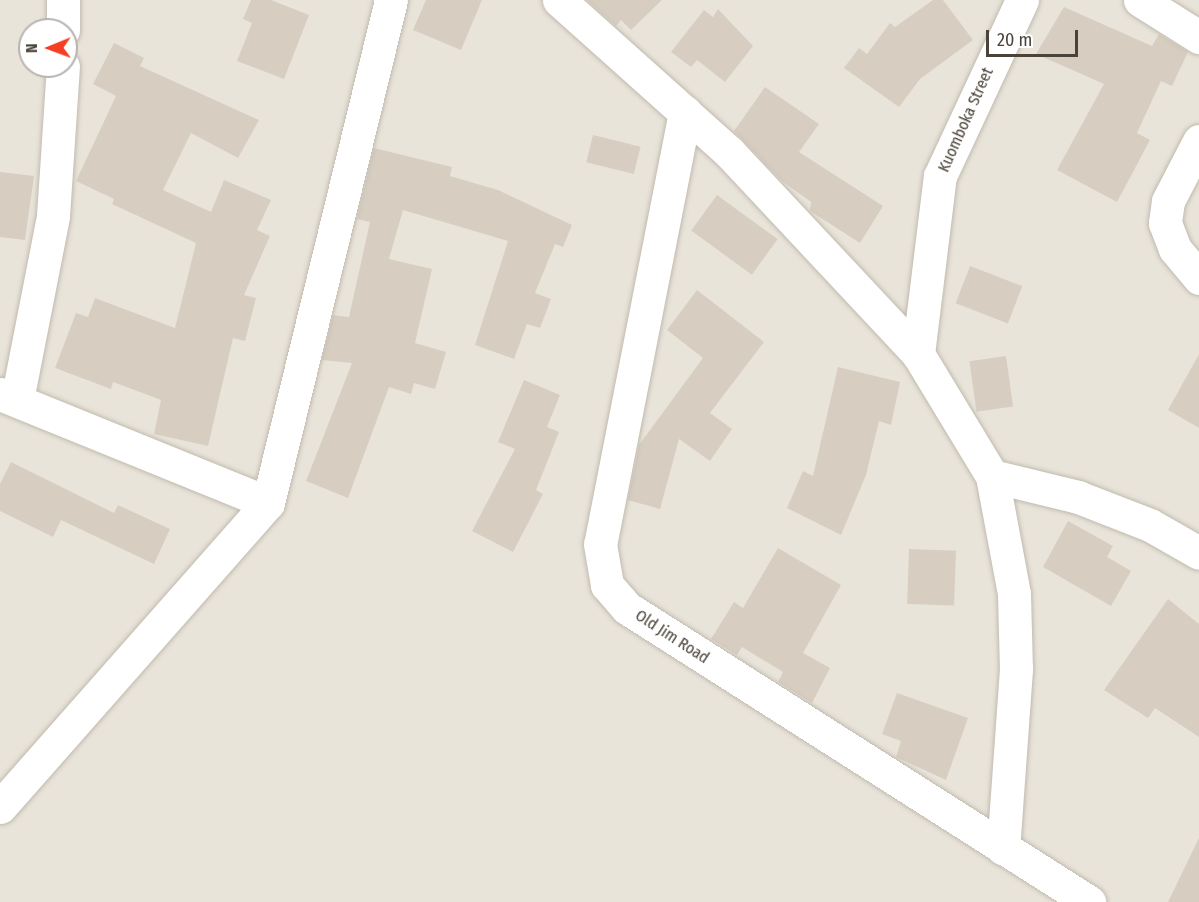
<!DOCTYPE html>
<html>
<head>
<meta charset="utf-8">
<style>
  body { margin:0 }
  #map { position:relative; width:1199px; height:902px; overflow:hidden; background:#f5f2ec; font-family:"Fira Sans Condensed",sans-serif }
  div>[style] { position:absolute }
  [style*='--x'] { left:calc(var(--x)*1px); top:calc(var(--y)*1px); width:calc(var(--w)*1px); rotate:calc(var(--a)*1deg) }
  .residential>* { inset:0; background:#e9e4da }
  .building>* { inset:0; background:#d7cec1; transform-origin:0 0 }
  .roads { filter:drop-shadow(0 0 2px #c1baae) drop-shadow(0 0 2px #c1baae) }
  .minor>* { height:33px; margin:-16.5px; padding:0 16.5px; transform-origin:16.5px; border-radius:16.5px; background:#fff }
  span { translate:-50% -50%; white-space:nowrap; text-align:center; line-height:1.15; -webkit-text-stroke:6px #fff; paint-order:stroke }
  .street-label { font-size:16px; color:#4a4339 }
  .north { position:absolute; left:18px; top:18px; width:60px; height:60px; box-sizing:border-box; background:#fff; border:2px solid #b7b4b0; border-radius:50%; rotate:269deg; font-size:16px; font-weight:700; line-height:24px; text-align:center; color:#4a4339 }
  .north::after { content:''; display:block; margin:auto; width:21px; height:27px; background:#f53f23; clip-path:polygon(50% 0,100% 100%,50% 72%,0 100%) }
  .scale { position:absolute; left:986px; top:30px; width:92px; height:27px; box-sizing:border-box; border:3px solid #4a4339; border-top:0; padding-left:8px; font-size:18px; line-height:21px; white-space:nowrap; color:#4a4339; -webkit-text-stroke:4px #fff; paint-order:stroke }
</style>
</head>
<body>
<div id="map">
  <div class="residential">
    <div style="clip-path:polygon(evenodd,0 0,1199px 0,1199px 902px,0 902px,0 0,30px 30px,66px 30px,66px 66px,30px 66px,30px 30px)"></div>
  </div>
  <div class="building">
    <div style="clip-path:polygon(251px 0,271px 0,309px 15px,284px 79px,237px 61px,252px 23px,243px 19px)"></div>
    <div style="clip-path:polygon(426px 0,482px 0,461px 50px,413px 30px)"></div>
    <div style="clip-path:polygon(587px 0,662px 0,631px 30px,621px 20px,616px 26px)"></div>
    <div style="clip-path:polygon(933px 0,943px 0,973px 40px,920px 79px,899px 107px,844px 68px,859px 48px,867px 54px,890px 23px,895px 27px)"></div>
    <div style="clip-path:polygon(1064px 7px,1152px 46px,1159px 34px,1188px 52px,1172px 86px,1161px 81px,1137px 133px,1150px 140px,1117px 202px,1057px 170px,1104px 84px,1036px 54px)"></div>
    <div style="clip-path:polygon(718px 9px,753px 46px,725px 82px,697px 60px,691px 67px,671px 52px,704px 10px,713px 17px)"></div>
    <div style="clip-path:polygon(114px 43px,144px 58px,140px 66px,259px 120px,238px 158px,191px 133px,163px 190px,211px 212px,224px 180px,271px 200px,257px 230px,270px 236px,244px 295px,256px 298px,245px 341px,233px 338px,208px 446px,154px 434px,161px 400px,113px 382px,111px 389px,55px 368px,76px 313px,88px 317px,95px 298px,175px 328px,196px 243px,112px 204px,114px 199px,76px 181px,116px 96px,93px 84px)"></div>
    <div style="clip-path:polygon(765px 87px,819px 124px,799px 152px,883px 206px,860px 243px,810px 211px,811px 202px,782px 181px,734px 131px)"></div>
    <div style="left:593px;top:135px;width:49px;height:28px;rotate:14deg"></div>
    <div style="clip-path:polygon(374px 148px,452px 167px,450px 176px,498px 190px,572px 225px,563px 247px,555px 244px,535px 293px,551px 299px,540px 328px,527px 324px,514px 359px,475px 345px,508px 241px,403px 210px,389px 259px,432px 269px,415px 343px,446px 352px,435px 389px,414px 383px,411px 394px,389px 387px,348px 498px,306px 481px,352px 363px,322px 360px,333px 315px,349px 317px,370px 222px,357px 219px)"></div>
    <div style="clip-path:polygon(0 172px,34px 176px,25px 240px,0 237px)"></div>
    <div style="left:717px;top:195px;width:75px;height:44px;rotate:36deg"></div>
    <div style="left:970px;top:266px;width:56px;height:40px;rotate:21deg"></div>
    <div style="clip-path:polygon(697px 290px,764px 342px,710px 413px,732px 429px,710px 461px,679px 439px,660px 509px,628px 500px,639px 445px,703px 358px,667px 330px)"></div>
    <div style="clip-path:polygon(1199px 354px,1199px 428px,1168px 410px)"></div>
    <div style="left:1006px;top:356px;width:51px;height:37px;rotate:82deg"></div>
    <div style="clip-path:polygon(838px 367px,900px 382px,891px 425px,879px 421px,866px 475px,841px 535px,787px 508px,803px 471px,813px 476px)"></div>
    <div style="clip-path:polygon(524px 380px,560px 395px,547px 427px,559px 432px,536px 490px,543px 494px,513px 552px,472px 531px,515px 449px,498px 442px)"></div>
    <div style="clip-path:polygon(11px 462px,114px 513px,118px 505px,170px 529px,154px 564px,61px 520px,53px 537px,0 511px,0 484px)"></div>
    <div style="clip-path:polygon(1068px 521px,1113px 546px,1107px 557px,1131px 571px,1111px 606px,1043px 567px)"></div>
    <div style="clip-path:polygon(778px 548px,841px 585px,803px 653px,830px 668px,812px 703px,778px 682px,783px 672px,742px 647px,737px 655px,711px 639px,734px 602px,743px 608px)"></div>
    <div style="left:909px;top:549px;width:47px;height:55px;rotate:2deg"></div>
    <div style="clip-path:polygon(1168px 599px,1199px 624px,1199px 737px,1155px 708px,1148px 718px,1104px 690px)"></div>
    <div style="clip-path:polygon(897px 693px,968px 718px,946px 780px,896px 757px,901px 741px,882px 734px)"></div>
    <div style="clip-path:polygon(1199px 838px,1199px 902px,1168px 902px)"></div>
  </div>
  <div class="roads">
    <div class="minor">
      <div style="--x:63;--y:0;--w:30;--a:90"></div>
      <div style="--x:559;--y:0;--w:228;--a:41.8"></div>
      <div style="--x:729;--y:152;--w:277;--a:46.9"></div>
      <div style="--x:918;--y:354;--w:143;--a:58.8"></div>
      <div style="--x:992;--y:476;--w:120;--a:79.4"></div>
      <div style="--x:1014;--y:594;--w:75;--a:88.5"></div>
      <div style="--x:1016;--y:669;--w:180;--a:94.1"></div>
      <div style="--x:1140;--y:0;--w:70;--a:32.1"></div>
      <div style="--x:685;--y:112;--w:440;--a:101.1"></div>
      <div style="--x:600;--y:544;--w:42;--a:80.3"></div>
      <div style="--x:607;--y:585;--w:30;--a:49"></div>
      <div style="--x:627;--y:608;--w:548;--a:32.47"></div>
      <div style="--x:1199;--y:141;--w:68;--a:117.3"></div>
      <div style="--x:1168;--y:201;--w:22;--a:98"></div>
      <div style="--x:1165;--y:223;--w:28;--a:69"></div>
      <div style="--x:1175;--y:249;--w:38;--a:50"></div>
      <div style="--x:918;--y:354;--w:179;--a:-83"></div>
      <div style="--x:940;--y:176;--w:194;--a:-65"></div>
      <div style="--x:0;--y:394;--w:289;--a:22.1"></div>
      <div style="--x:17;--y:400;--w:187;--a:-78.9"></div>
      <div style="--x:53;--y:216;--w:150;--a:-86.2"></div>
      <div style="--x:992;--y:476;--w:89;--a:13.7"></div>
      <div style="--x:1078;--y:497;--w:77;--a:21.3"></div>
      <div style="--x:1150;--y:525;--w:56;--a:29.7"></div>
      <div style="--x:0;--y:807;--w:405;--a:-48.6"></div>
      <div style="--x:268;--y:503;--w:518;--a:-76.26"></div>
    </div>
  </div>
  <div class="street-label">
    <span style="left:966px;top:120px;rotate:-66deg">Kuomboka Street</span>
    <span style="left:672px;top:637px;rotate:33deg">Old Jim Road</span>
  </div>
  <div class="north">N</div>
  <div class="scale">20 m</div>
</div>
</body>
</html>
